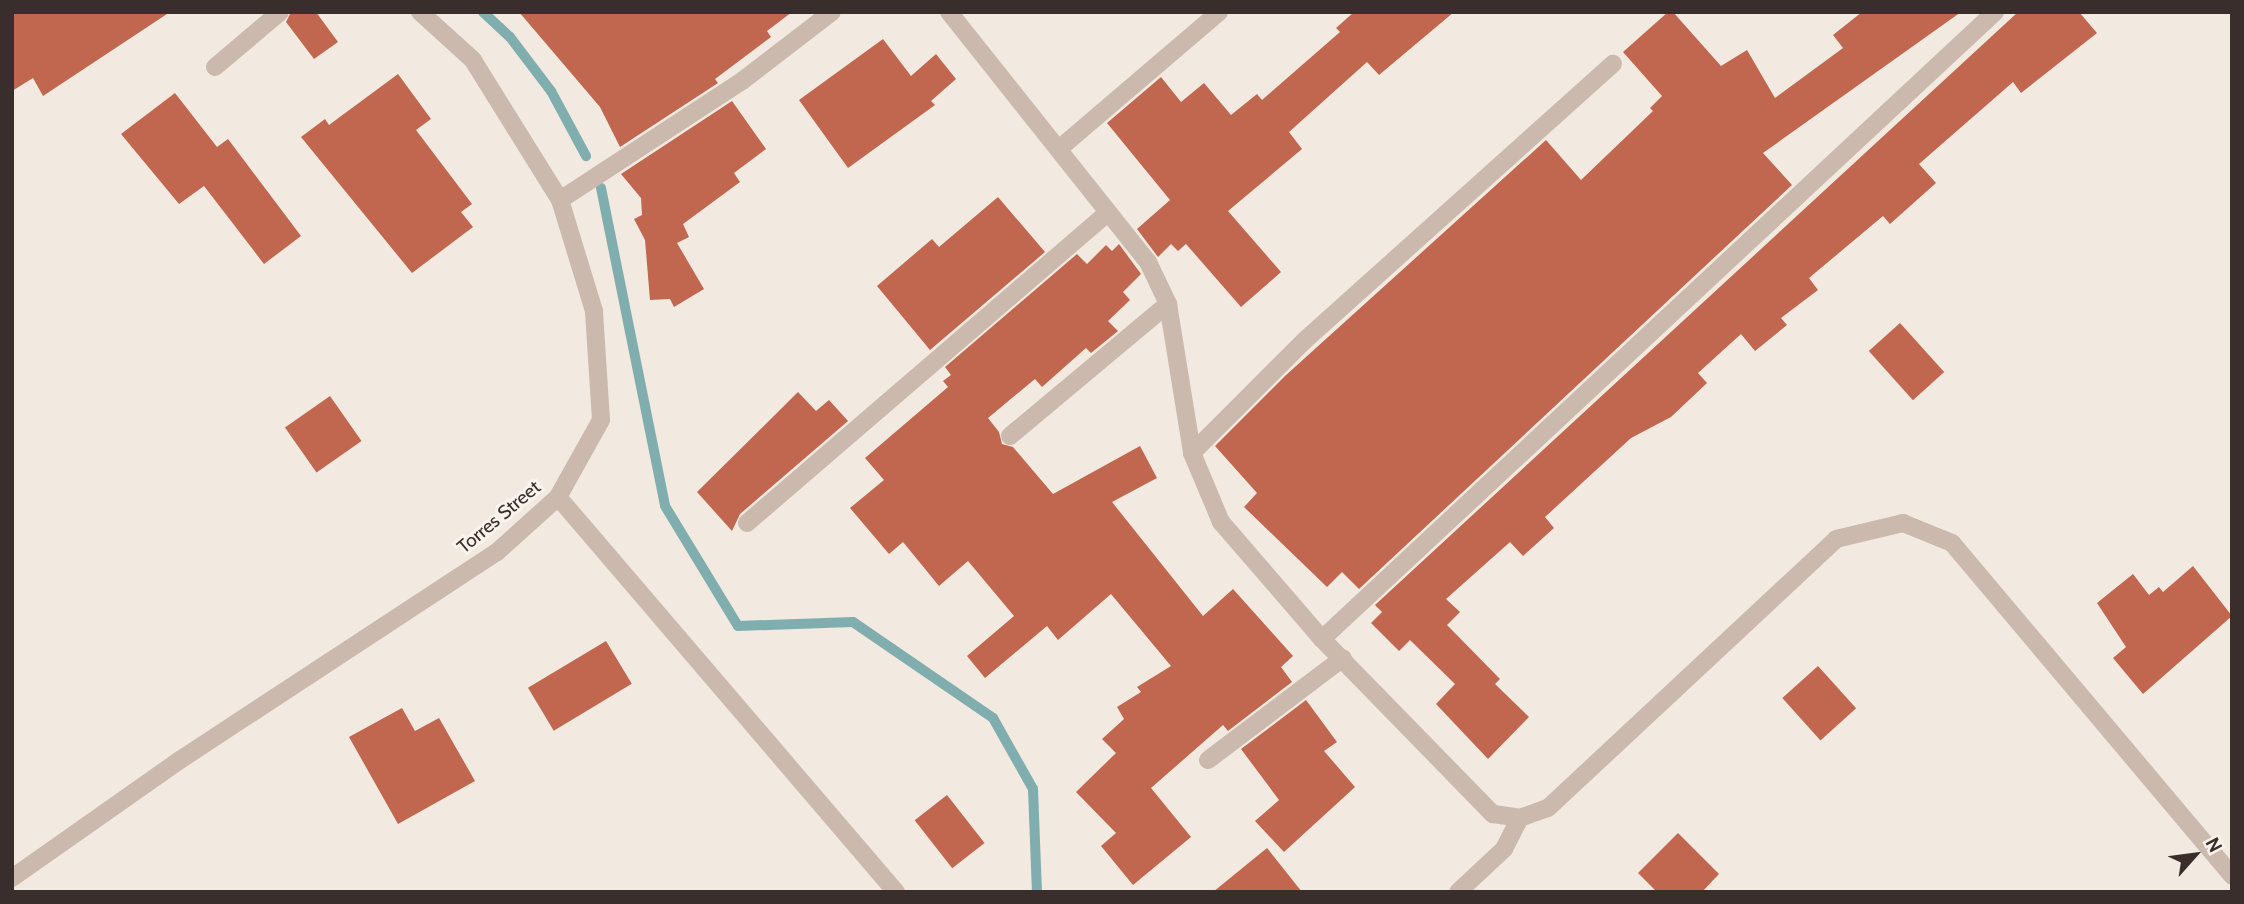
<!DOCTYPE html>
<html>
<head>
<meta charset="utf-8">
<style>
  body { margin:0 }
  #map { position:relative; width:2244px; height:904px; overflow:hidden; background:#f2e9e0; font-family:Cabin,sans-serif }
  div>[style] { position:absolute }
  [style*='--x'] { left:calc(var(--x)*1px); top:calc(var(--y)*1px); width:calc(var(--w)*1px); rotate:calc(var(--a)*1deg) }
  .stream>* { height:10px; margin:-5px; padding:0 5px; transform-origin:5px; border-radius:5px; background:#80aeae }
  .building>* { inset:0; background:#c1674f; transform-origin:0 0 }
  .minor>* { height:18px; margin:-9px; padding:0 9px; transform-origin:9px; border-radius:9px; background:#cab9ac }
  span { translate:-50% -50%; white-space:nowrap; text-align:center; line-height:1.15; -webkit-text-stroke:6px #faf3ec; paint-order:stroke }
  .street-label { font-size:19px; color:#392e2b }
  .frame { position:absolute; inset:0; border:14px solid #392e2b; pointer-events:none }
  .north { position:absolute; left:2160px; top:820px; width:70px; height:70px; -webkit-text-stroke:5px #faf3ec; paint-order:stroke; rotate:62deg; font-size:19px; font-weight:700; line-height:28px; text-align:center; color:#392e2b }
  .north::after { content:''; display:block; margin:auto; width:24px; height:32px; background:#392e2b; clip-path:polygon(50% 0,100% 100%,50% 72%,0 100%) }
</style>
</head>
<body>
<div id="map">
  <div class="stream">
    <div style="--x:483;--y:12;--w:37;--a:43"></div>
    <div style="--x:510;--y:37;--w:68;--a:52.8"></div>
    <div style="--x:551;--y:91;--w:74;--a:61.7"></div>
    <div style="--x:601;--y:188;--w:324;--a:78.6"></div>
    <div style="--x:665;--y:506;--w:140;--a:58.7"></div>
    <div style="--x:738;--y:626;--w:115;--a:-2"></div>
    <div style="--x:853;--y:622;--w:170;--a:34.4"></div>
    <div style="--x:993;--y:718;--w:81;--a:60.6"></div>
    <div style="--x:1033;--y:789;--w:103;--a:87.8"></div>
  </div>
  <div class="building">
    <div style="clip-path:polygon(12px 12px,170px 12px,43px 96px,33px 78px,12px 91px)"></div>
    <div style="clip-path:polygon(291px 12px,316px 12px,338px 42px,314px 59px,286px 22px)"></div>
    <div style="clip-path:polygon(519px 12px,792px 12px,767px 31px,771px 37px,715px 79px,718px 83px,620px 147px,600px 107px)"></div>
    <div style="clip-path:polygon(1354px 12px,1454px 12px,1379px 75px,1367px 62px,1289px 132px,1302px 149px,1228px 211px,1281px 272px,1241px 307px,1186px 244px,1178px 251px,1171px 244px,1158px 257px,1137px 229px,1170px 200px,1107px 123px,1161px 77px,1181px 102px,1204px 83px,1231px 115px,1257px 94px,1262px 100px,1340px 32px,1336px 28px)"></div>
    <div style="clip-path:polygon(1668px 12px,1673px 12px,1721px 66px,1747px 50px,1775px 98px,1843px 48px,1833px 35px,1862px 12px,1961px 12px,1763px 153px,1792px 185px,1359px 589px,1342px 572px,1327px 587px,1244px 507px,1257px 493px,1215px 446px,1285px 376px,1546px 140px,1581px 180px,1653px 111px,1650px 108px,1662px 96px,1623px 52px)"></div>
    <div style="clip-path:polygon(2018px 12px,2079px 12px,2097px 33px,2021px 93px,2013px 82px,1919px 164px,1936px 183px,1890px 224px,1883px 216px,1809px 278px,1818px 290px,1781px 318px,1787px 325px,1755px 351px,1741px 334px,1698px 373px,1707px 383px,1671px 417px,1631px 438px,1545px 517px,1554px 528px,1523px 556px,1510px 542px,1446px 599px,1460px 612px,1447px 625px,1500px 679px,1495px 684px,1529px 717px,1488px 759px,1436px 704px,1455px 684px,1410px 640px,1399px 651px,1371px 623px,1382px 612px,1375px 605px)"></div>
    <div style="clip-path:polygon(883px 39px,911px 76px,936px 54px,956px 79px,931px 101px,935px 105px,848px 168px,799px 100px)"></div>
    <div style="clip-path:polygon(398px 74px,431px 119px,416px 130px,472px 204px,461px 212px,473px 227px,412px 273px,301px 137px,325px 119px,329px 125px)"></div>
    <div style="clip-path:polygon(175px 93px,217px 147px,228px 139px,301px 236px,264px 264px,204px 186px,179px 204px,121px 134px)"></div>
    <div style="clip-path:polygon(732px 101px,766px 149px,734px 173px,740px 182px,683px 224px,689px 237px,677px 243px,704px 289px,674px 307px,670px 299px,650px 300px,645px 240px,634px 219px,642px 215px,641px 198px,621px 174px)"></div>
    <div style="clip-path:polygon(998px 197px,1045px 252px,930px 350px,877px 286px,932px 239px,939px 247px)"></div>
    <div style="clip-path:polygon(1119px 244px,1141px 274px,1123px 292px,1130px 300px,1108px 321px,1118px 331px,1091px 353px,1086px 348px,1042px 387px,1035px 379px,988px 418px,999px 432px,1002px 444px,1013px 447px,1053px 494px,1140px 446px,1157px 478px,1112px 502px,1203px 616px,1233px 589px,1293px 656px,1281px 667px,1292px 682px,1228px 731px,1223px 725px,1151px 788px,1191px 837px,1133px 885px,1101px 846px,1116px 833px,1076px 792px,1116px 753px,1102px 739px,1124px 719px,1117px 707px,1141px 692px,1137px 687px,1171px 666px,1111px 594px,1058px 640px,1047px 626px,985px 678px,967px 656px,1014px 616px,968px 561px,939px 586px,903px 542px,889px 554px,850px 508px,884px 480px,865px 458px,948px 387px,943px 381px,951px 375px,945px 367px,1077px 254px,1087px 264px,1106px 245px,1112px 251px)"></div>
    <div style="left:1900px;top:323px;width:66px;height:42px;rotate:48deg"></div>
    <div style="clip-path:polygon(798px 392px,816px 411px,829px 400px,848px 421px,740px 514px,732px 531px,697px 492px)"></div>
    <div style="left:330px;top:396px;width:55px;height:55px;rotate:55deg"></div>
    <div style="clip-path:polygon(2193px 566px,2232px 616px,2143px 694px,2113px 658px,2126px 647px,2097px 603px,2133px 574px,2149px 595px,2159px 587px,2163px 592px)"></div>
    <div style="left:606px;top:641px;width:50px;height:91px;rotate:59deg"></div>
    <div style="left:1818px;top:666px;width:57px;height:48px;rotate:48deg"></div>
    <div style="clip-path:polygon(1306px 700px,1337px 742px,1324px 751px,1355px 787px,1284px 852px,1255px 821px,1279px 800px,1241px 749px)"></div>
    <div style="clip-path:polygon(402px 708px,415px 731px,439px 718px,475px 781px,398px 824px,349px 737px)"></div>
    <div style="left:947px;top:795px;width:61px;height:41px;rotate:52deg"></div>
    <div style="clip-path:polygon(1678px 833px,1719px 874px,1702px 892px,1657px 892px,1638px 873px)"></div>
    <div style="clip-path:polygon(1267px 848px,1302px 892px,1213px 892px)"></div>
  </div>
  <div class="minor">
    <div style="--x:949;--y:12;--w:320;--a:51.5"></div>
    <div style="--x:1148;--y:262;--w:47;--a:64.5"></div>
    <div style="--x:1168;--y:304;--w:151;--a:80.8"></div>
    <div style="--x:1192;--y:453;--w:75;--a:67.2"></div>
    <div style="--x:1221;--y:522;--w:155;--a:49.2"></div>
    <div style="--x:1322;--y:639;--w:245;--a:45.7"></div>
    <div style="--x:1493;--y:814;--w:27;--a:8"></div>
    <div style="--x:1520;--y:818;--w:30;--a:-20"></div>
    <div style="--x:1548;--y:808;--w:394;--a:-43"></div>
    <div style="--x:1836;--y:539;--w:69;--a:-13.4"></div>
    <div style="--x:1903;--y:523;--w:53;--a:22.2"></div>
    <div style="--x:1952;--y:543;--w:435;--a:49.9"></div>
    <div style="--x:215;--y:67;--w:85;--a:-40.2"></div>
    <div style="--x:1060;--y:148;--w:209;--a:-40.5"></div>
    <div style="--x:560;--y:200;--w:217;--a:-33.2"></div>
    <div style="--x:742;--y:81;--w:113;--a:-37.5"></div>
    <div style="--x:1010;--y:436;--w:206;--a:-39.9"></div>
    <div style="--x:1192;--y:453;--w:158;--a:-45"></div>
    <div style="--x:1304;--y:341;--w:415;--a:-41.9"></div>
    <div style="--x:558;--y:497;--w:520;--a:49.45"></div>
    <div style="--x:747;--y:523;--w:476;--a:-40.7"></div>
    <div style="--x:1322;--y:639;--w:920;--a:-42.97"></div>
    <div style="--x:1208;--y:760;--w:169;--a:-37.1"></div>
    <div style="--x:12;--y:878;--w:205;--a:-35.1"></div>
    <div style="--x:180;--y:760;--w:379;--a:-33.3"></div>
    <div style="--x:497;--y:552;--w:82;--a:-42"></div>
    <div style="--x:558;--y:497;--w:88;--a:-60.8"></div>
    <div style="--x:601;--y:420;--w:109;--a:-93.7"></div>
    <div style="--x:594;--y:311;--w:116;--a:-107"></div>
    <div style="--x:560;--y:200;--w:165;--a:-121.9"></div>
    <div style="--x:473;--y:60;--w:72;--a:-137.8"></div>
    <div style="--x:1458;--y:892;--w:63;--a:-43.1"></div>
    <div style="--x:1504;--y:849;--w:35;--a:-63"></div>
  </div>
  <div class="street-label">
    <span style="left:499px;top:517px;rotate:-40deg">Torres Street</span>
  </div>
  <div class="frame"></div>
  <div class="north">N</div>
</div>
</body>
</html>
